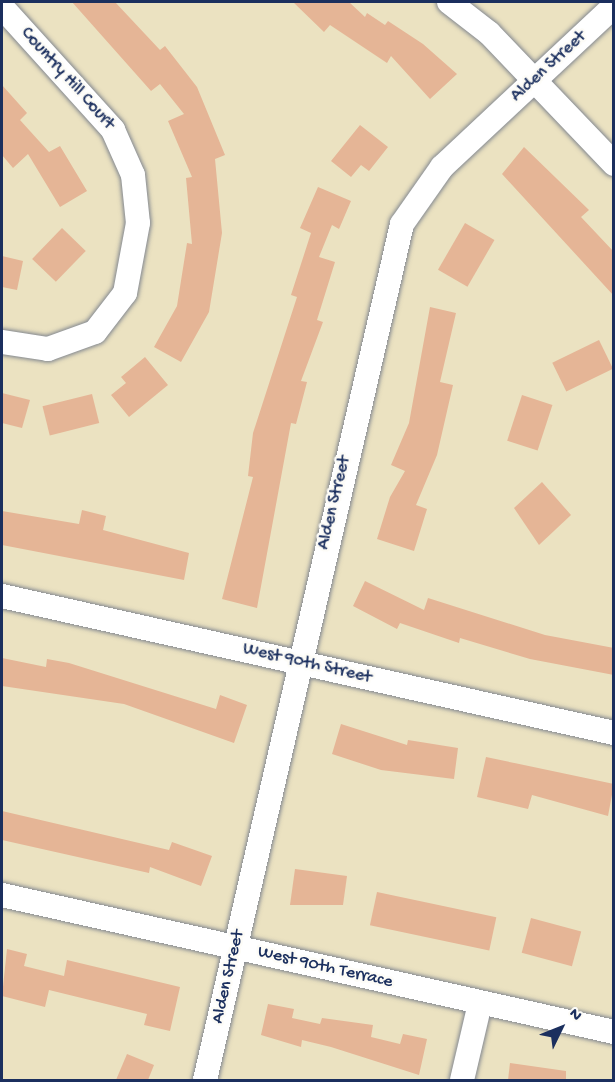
<!DOCTYPE html>
<html>
<head>
<meta charset="utf-8">
<style>
  body { margin:0 }
  #map { position:relative; width:615px; height:1082px; overflow:hidden; background:#ebe2c1; font-family:"Gochi Hand",sans-serif }
  div>[style] { position:absolute }
  [style*='--x'] { left:calc(var(--x)*1px); top:calc(var(--y)*1px); width:calc(var(--w)*1px); rotate:calc(var(--a)*1deg) }
  .building>* { inset:0; background:#e5b596; transform-origin:0 0 }
  .roads { filter:drop-shadow(0 0 2px #838890) drop-shadow(0 0 2px #838890) }
  .minor>* { height:24px; margin:-12px; padding:0 12px; transform-origin:12px; border-radius:12px; background:#fff }
  span { translate:-50% -50%; white-space:nowrap; text-align:center; line-height:1.15; -webkit-text-stroke:5px #fdfcf7; paint-order:stroke }
  .street-label { font-size:18px; color:#1b2f5e }
  .frame { position:absolute; inset:0; border:3px solid #1b2f5e; pointer-events:none }
  .north { position:absolute; left:531px; top:998px; width:60px; height:60px; -webkit-text-stroke:4px #fdfcf7; paint-order:stroke; rotate:47deg; font-size:16px; font-weight:700; line-height:24px; text-align:center; color:#1b2f5e }
  .north::after { content:''; display:block; margin:auto; width:21px; height:27px; background:#1b2f5e; clip-path:polygon(50% 0,100% 100%,50% 72%,0 100%) }
</style>
</head>
<body>
<div id="map">
  <div class="building">
    <div style="clip-path:polygon(72px 2px,115px 2px,160px 50px,165px 46px,197px 87px,225px 155px,215px 159px,222px 233px,209px 312px,181px 362px,154px 347px,177px 306px,187px 243px,192px 244px,186px 178px,192px 177px,168px 121px,184px 114px,160px 84px,151px 91px)"></div>
    <div style="clip-path:polygon(293px 2px,349px 2px,365px 17px,367px 13px,385px 25px,388px 21px,423px 44px,457px 74px,430px 99px,391px 56px,387px 63px,330px 25px,324px 32px)"></div>
    <div style="clip-path:polygon(2px 85px,27px 113px,20px 120px,49px 152px,60px 146px,87px 191px,60px 207px,28px 154px,13px 168px,2px 155px)"></div>
    <div style="clip-path:polygon(360px 125px,388px 147px,369px 171px,361px 165px,351px 177px,331px 161px)"></div>
    <div style="clip-path:polygon(524px 147px,589px 210px,581px 217px,614px 252px,614px 296px,502px 174px)"></div>
    <div style="clip-path:polygon(318px 187px,351px 201px,339px 229px,332px 225px,319px 257px,335px 262px,317px 320px,323px 322px,301px 381px,307px 382px,296px 424px,291px 423px,257px 608px,222px 599px,253px 477px,248px 476px,253px 433px,297px 297px,291px 295px,311px 233px,300px 228px)"></div>
    <div style="left:465px;top:223px;width:34px;height:54px;rotate:30deg"></div>
    <div style="left:62px;top:228px;width:33px;height:43px;rotate:44deg"></div>
    <div style="clip-path:polygon(2px 256px,23px 261px,17px 290px,2px 287px)"></div>
    <div style="clip-path:polygon(430px 307px,456px 313px,440px 382px,453px 385px,437px 455px,416px 505px,427px 509px,414px 551px,377px 539px,390px 497px,405px 471px,391px 465px,409px 423px)"></div>
    <div style="left:599px;top:340px;width:32px;height:52px;rotate:64deg"></div>
    <div style="clip-path:polygon(145px 357px,168px 385px,129px 417px,111px 395px,126px 383px,121px 377px)"></div>
    <div style="clip-path:polygon(2px 393px,30px 400px,22px 428px,2px 423px)"></div>
    <div style="left:92px;top:394px;width:30px;height:51px;rotate:76deg"></div>
    <div style="left:522px;top:395px;width:32px;height:48px;rotate:18deg"></div>
    <div style="clip-path:polygon(542px 482px,571px 515px,539px 545px,514px 508px)"></div>
    <div style="clip-path:polygon(82px 510px,106px 516px,103px 530px,189px 553px,184px 580px,2px 545px,2px 511px,79px 524px)"></div>
    <div style="clip-path:polygon(365px 581px,424px 610px,428px 598px,545px 635px,614px 648px,614px 675px,530px 659px,460px 638px,459px 643px,400px 623px,397px 629px,353px 606px)"></div>
    <div style="clip-path:polygon(2px 658px,46px 667px,47px 659px,69px 663px,216px 709px,220px 695px,247px 705px,234px 743px,124px 704px,2px 686px)"></div>
    <div style="clip-path:polygon(341px 724px,407px 745px,408px 740px,458px 748px,454px 779px,381px 770px,332px 754px)"></div>
    <div style="clip-path:polygon(486px 757px,614px 784px,608px 816px,532px 795px,528px 809px,477px 797px)"></div>
    <div style="clip-path:polygon(2px 811px,169px 850px,172px 842px,212px 856px,201px 886px,150px 867px,149px 873px,2px 840px)"></div>
    <div style="clip-path:polygon(295px 869px,347px 876px,343px 905px,290px 905px)"></div>
    <div style="left:377px;top:892px;width:122px;height:34px;rotate:12deg"></div>
    <div style="left:531px;top:918px;width:52px;height:36px;rotate:15deg"></div>
    <div style="clip-path:polygon(7px 949px,27px 954px,24px 966px,64px 976px,67px 960px,180px 987px,170px 1031px,144px 1025px,147px 1014px,49px 990px,45px 1007px,2px 996px)"></div>
    <div style="clip-path:polygon(268px 1004px,294px 1009px,292px 1018px,320px 1024px,322px 1018px,373px 1025px,371px 1037px,400px 1044px,403px 1034px,427px 1039px,419px 1075px,331px 1047px,302px 1040px,301px 1047px,261px 1035px)"></div>
    <div style="clip-path:polygon(127px 1054px,154px 1065px,148px 1080px,116px 1080px)"></div>
    <div style="clip-path:polygon(510px 1063px,566px 1071px,566px 1080px,508px 1080px)"></div>
  </div>
  <div class="roads">
    <div class="minor">
      <div style="--x:449;--y:2;--w:51;--a:37.8"></div>
      <div style="--x:489;--y:33;--w:181;--a:46.3"></div>
      <div style="--x:2;--y:7;--w:166;--a:47.9"></div>
      <div style="--x:113;--y:130;--w:49;--a:66"></div>
      <div style="--x:133;--y:175;--w:48;--a:84.1"></div>
      <div style="--x:138;--y:223;--w:71;--a:100.5"></div>
      <div style="--x:125;--y:293;--w:49;--a:127.6"></div>
      <div style="--x:95;--y:332;--w:50;--a:160.1"></div>
      <div style="--x:48;--y:349;--w:47;--a:-171.3"></div>
      <div style="--x:2;--y:596;--w:627;--a:12.62"></div>
      <div style="--x:2;--y:895;--w:627;--a:12.62"></div>
      <div style="--x:205;--y:1080;--w:878;--a:-77.04"></div>
      <div style="--x:402;--y:224;--w:70;--a:-54.9"></div>
      <div style="--x:442;--y:167;--w:236;--a:-43.1"></div>
      <div style="--x:462;--y:1080;--w:79;--a:-76.8"></div>
    </div>
  </div>
  <div class="street-label">
    <span style="left:549px;top:67px;rotate:-43deg">Alden Street</span>
    <span style="left:67px;top:79px;rotate:48deg">Country Hill Court</span>
    <span style="left:335px;top:503px;rotate:-77deg">Alden Street</span>
    <span style="left:307px;top:664px;rotate:13deg">West 90th Street</span>
    <span style="left:325px;top:968px;rotate:13deg">West 90th Terrace</span>
    <span style="left:229px;top:977px;rotate:-77deg">Alden Street</span>
  </div>
  <div class="frame"></div>
  <div class="north">N</div>
</div>
</body>
</html>
